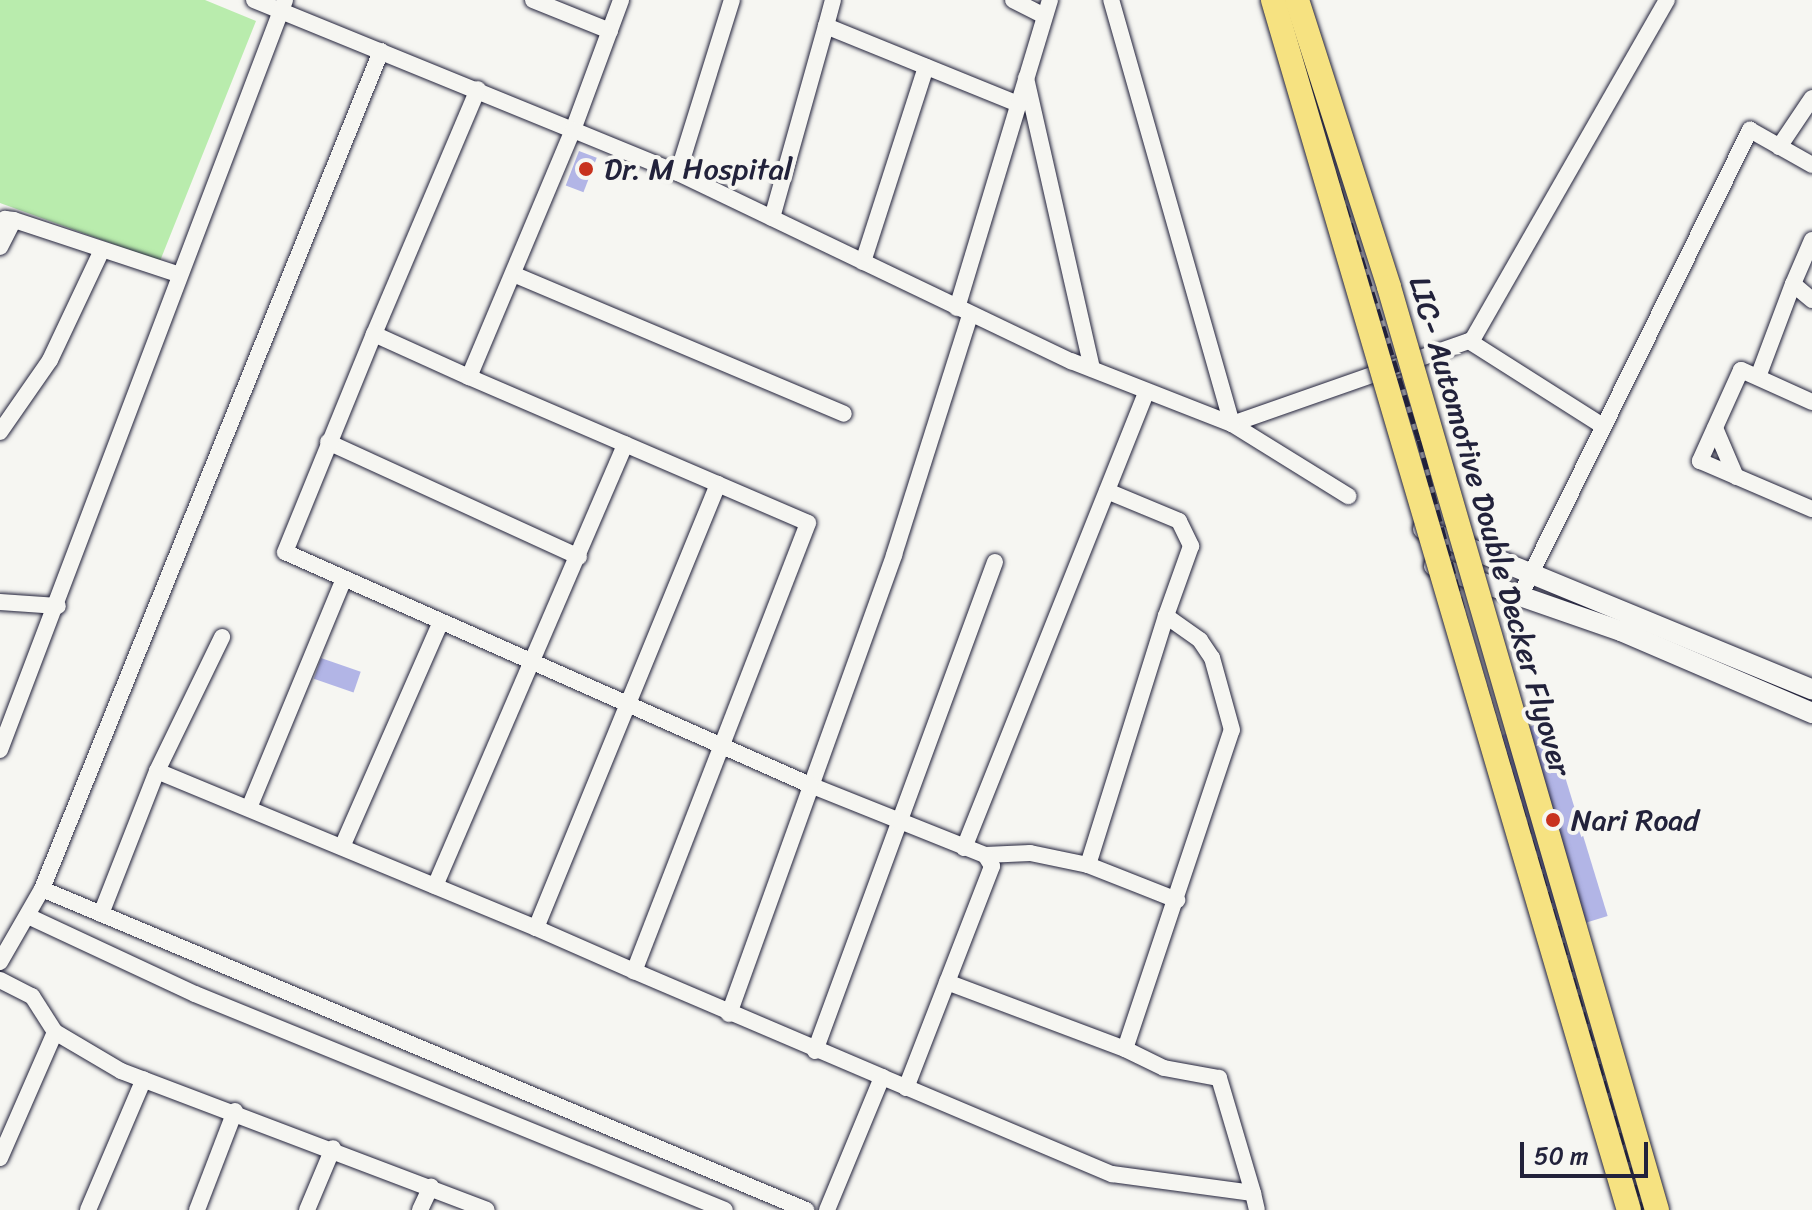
<!DOCTYPE html>
<html>
<head>
<meta charset="utf-8">
<style>
  body { margin:0 }
  #map { position:relative; width:1812px; height:1210px; overflow:hidden; background:#f6f6f2; font-family:Sriracha,sans-serif }
  div>[style] { position:absolute }
  [style*='--x'] { left:calc(var(--x)*1px); top:calc(var(--y)*1px); width:calc(var(--w)*1px); rotate:calc(var(--a)*1deg) }
  .green>* { inset:0; background:#b9ecad }
  .building>* { inset:0; background:#b2b5e6; transform-origin:0 0 }
  .roads { filter:drop-shadow(0 0 2px #22223b) drop-shadow(0 0 2px #22223b) }
  .minor>* { height:16px; margin:-8px; padding:0 8px; transform-origin:8px; border-radius:8px; background:#f6f6f2 }
  .tertiary>* { height:20px; margin:-10px; padding:0 10px; transform-origin:10px; border-radius:10px; background:#f6f6f2 }
  .rail>* { height:5px; margin-top:-2.5px; transform-origin:0; background:repeating-linear-gradient(90deg,#22223b 0 12px,transparent 0 18px) }
  .bridges { filter:drop-shadow(0 0 2px #22223b) drop-shadow(0 0 2px #22223b) }
  .primary-bridge>* { height:24px; margin:-12px; padding:0 12px; transform-origin:12px; border-radius:12px; background:#f6e281 }
  .dots>* { width:22px; height:22px; translate:-50% -50%; box-sizing:border-box; border:4px solid #f6f6f2; border-radius:50% }
  span { translate:-50% -50%; white-space:nowrap; text-align:center; line-height:1.15; -webkit-text-stroke:8px #f6f6f2; paint-order:stroke }
  .poi-label { font-size:30px; color:#22223b }
  .left { translate:0 -50%; text-align:left }
  .street-label { font-size:30px; color:#22223b }
  .scale { position:absolute; left:1520px; top:1142px; width:128px; height:36px; box-sizing:border-box; border:4px solid #22223b; border-top:0; padding-left:10px; font-size:24px; line-height:28px; white-space:nowrap; color:#22223b; -webkit-text-stroke:6px #f6f6f2; paint-order:stroke }
</style>
</head>
<body>
<div id="map">
  <div class="green">
    <div style="clip-path:polygon(0 0,205px 0,256px 21px,160px 261px,0 203px)"></div>
  </div>
  <div class="building">
    <div style="left:579px;top:151px;width:19px;height:37px;rotate:21deg"></div>
    <div style="left:321px;top:658px;width:42px;height:22px;rotate:19deg"></div>
    <div style="left:1548px;top:721px;width:204px;height:49px;rotate:73deg"></div>
  </div>
  <div class="roads">
    <div class="minor">
      <div style="--x:254;--y:0;--w:344;--a:22.2"></div>
      <div style="--x:573;--y:130;--w:139;--a:-69.7"></div>
      <div style="--x:533;--y:0;--w:83;--a:21.9"></div>
      <div style="--x:1013;--y:0;--w:35;--a:27"></div>
      <div style="--x:826;--y:26;--w:27;--a:-75"></div>
      <div style="--x:1026;--y:78;--w:298;--a:77.2"></div>
      <div style="--x:1779;--y:147;--w:59;--a:-56"></div>
      <div style="--x:678;--y:173;--w:181;--a:-72.7"></div>
      <div style="--x:772;--y:218;--w:199;--a:-74.3"></div>
      <div style="--x:826;--y:26;--w:205;--a:22.1"></div>
      <div style="--x:0;--y:226;--w:9;--a:-54"></div>
      <div style="--x:5;--y:219;--w:9;--a:6"></div>
      <div style="--x:14;--y:220;--w:172;--a:18.3"></div>
      <div style="--x:1812;--y:240;--w:48;--a:113.4"></div>
      <div style="--x:1793;--y:284;--w:25;--a:40"></div>
      <div style="--x:0;--y:247;--w:30;--a:-63"></div>
      <div style="--x:863;--y:262;--w:205;--a:-72.1"></div>
      <div style="--x:513;--y:274;--w:359;--a:22.9"></div>
      <div style="--x:957;--y:308;--w:322;--a:-73.2"></div>
      <div style="--x:374;--y:334;--w:266;--a:-67"></div>
      <div style="--x:1471;--y:342;--w:394;--a:-60.2"></div>
      <div style="--x:469;--y:377;--w:369;--a:23.3"></div>
      <div style="--x:808;--y:523;--w:481;--a:111.2"></div>
      <div style="--x:634;--y:971;--w:270;--a:23.1"></div>
      <div style="--x:1758;--y:377;--w:99;--a:-69.4"></div>
      <div style="--x:1812;--y:402;--w:78;--a:-155.7"></div>
      <div style="--x:1741;--y:370;--w:100;--a:114.3"></div>
      <div style="--x:1700;--y:461;--w:122;--a:23.2"></div>
      <div style="--x:1232;--y:424;--w:251;--a:-19.3"></div>
      <div style="--x:1469;--y:341;--w:159;--a:32.4"></div>
      <div style="--x:1232;--y:424;--w:137;--a:31.8"></div>
      <div style="--x:1715;--y:428;--w:53;--a:66.8"></div>
      <div style="--x:0;--y:432;--w:88;--a:-55.2"></div>
      <div style="--x:50;--y:360;--w:122;--a:-64.7"></div>
      <div style="--x:328;--y:442;--w:276;--a:24.6"></div>
      <div style="--x:1107;--y:491;--w:78;--a:22.6"></div>
      <div style="--x:1179;--y:521;--w:28;--a:64"></div>
      <div style="--x:1191;--y:546;--w:74;--a:109.7"></div>
      <div style="--x:1520;--y:596;--w:520;--a:-63.73"></div>
      <div style="--x:1750;--y:130;--w:71;--a:29.4"></div>
      <div style="--x:0;--y:602;--w:58;--a:3.9"></div>
      <div style="--x:0;--y:750;--w:802;--a:-69.19"></div>
      <div style="--x:157;--y:771;--w:149;--a:-64.1"></div>
      <div style="--x:249;--y:808;--w:248;--a:-67.5"></div>
      <div style="--x:342;--y:847;--w:246;--a:-66.3"></div>
      <div style="--x:964;--y:848;--w:490;--a:-68.2"></div>
      <div style="--x:1088;--y:865;--w:96;--a:21.5"></div>
      <div style="--x:435;--y:886;--w:481;--a:-66.7"></div>
      <div style="--x:42;--y:889;--w:829;--a:22.79"></div>
      <div style="--x:101;--y:914;--w:154;--a:-68.6"></div>
      <div style="--x:157;--y:771;--w:410;--a:22.5"></div>
      <div style="--x:30;--y:917;--w:182;--a:25"></div>
      <div style="--x:195;--y:994;--w:572;--a:22.17"></div>
      <div style="--x:0;--y:962;--w:84;--a:-60.1"></div>
      <div style="--x:42;--y:889;--w:904;--a:-67.97"></div>
      <div style="--x:634;--y:971;--w:107;--a:-156.3"></div>
      <div style="--x:536;--y:928;--w:480;--a:-67.7"></div>
      <div style="--x:0;--y:980;--w:36;--a:27"></div>
      <div style="--x:32;--y:996;--w:43;--a:57.4"></div>
      <div style="--x:55;--y:1032;--w:77;--a:30.6"></div>
      <div style="--x:121;--y:1071;--w:391;--a:20.8"></div>
      <div style="--x:947;--y:982;--w:190;--a:20.6"></div>
      <div style="--x:1125;--y:1049;--w:336;--a:-71.5"></div>
      <div style="--x:1232;--y:730;--w:75;--a:-105.5"></div>
      <div style="--x:1212;--y:658;--w:22;--a:-124"></div>
      <div style="--x:1200;--y:640;--w:42;--a:-144.8"></div>
      <div style="--x:1166;--y:616;--w:261;--a:107.4"></div>
      <div style="--x:1088;--y:865;--w:59;--a:-168.3"></div>
      <div style="--x:1030;--y:853;--w:45;--a:177.5"></div>
      <div style="--x:729;--y:1014;--w:488;--a:-70.2"></div>
      <div style="--x:894;--y:555;--w:252;--a:-72.4"></div>
      <div style="--x:1125;--y:1049;--w:43;--a:26"></div>
      <div style="--x:1164;--y:1068;--w:56;--a:10.3"></div>
      <div style="--x:1219;--y:1078;--w:120;--a:73.5"></div>
      <div style="--x:815;--y:1051;--w:521;--a:-69.79"></div>
      <div style="--x:906;--y:1088;--w:238;--a:-68.8"></div>
      <div style="--x:992;--y:866;--w:13;--a:-122"></div>
      <div style="--x:985;--y:855;--w:188;--a:-158.2"></div>
      <div style="--x:810;--y:785;--w:574;--a:-156.07"></div>
      <div style="--x:285;--y:552;--w:235;--a:-67.8"></div>
      <div style="--x:374;--y:334;--w:104;--a:24.4"></div>
      <div style="--x:469;--y:377;--w:268;--a:-67.2"></div>
      <div style="--x:573;--y:130;--w:113;--a:22.3"></div>
      <div style="--x:678;--y:173;--w:436;--a:25.6"></div>
      <div style="--x:1071;--y:361;--w:173;--a:21.4"></div>
      <div style="--x:1232;--y:424;--w:441;--a:-105.9"></div>
      <div style="--x:0;--y:1158;--w:137;--a:-66.4"></div>
      <div style="--x:88;--y:1210;--w:142;--a:-66.9"></div>
      <div style="--x:197;--y:1210;--w:106;--a:-69"></div>
      <div style="--x:307;--y:1210;--w:67;--a:-67.2"></div>
      <div style="--x:420;--y:1210;--w:26;--a:-65"></div>
      <div style="--x:827;--y:1210;--w:144;--a:-67.5"></div>
      <div style="--x:882;--y:1077;--w:250;--a:22.9"></div>
      <div style="--x:1112;--y:1174;--w:142;--a:7.7"></div>
      <div style="--x:1253;--y:1193;--w:17;--a:77"></div>
    </div>
    <div class="tertiary">
      <div style="--x:1423;--y:529;--w:421;--a:22.4"></div>
      <div style="--x:1434;--y:566;--w:198;--a:19.2"></div>
      <div style="--x:1621;--y:631;--w:208;--a:23.2"></div>
    </div>
  </div>
  <div class="rail">
    <div style="--x:1280;--y:0;--w:461;--a:72.5"></div>
    <div style="--x:1419;--y:440;--w:199;--a:75.5"></div>
    <div style="--x:1469;--y:633;--w:602;--a:73.31"></div>
  </div>
  <div class="bridges">
    <div class="primary-bridge">
      <div style="--x:1273;--y:0;--w:1261;--a:73.61"></div>
      <div style="--x:1297;--y:0;--w:301;--a:72.2"></div>
      <div style="--x:1389;--y:287;--w:961;--a:73.81"></div>
    </div>
  </div>
  <div class="dots">
    <div style="left:586px;top:169px;background:#c8321e"></div>
    <div style="left:1553px;top:820px;background:#c8321e"></div>
  </div>
  <div class="poi-label">
    <span class="left" style="left:604px;top:169px">Dr. M Hospital</span>
    <span class="left" style="left:1571px;top:820px">Nari Road</span>
  </div>
  <div class="street-label">
    <span style="left:1490px;top:526px;rotate:74deg">LIC- Automotive Double Decker Flyover</span>
  </div>
  <div class="scale">50 m</div>
</div>
</body>
</html>
